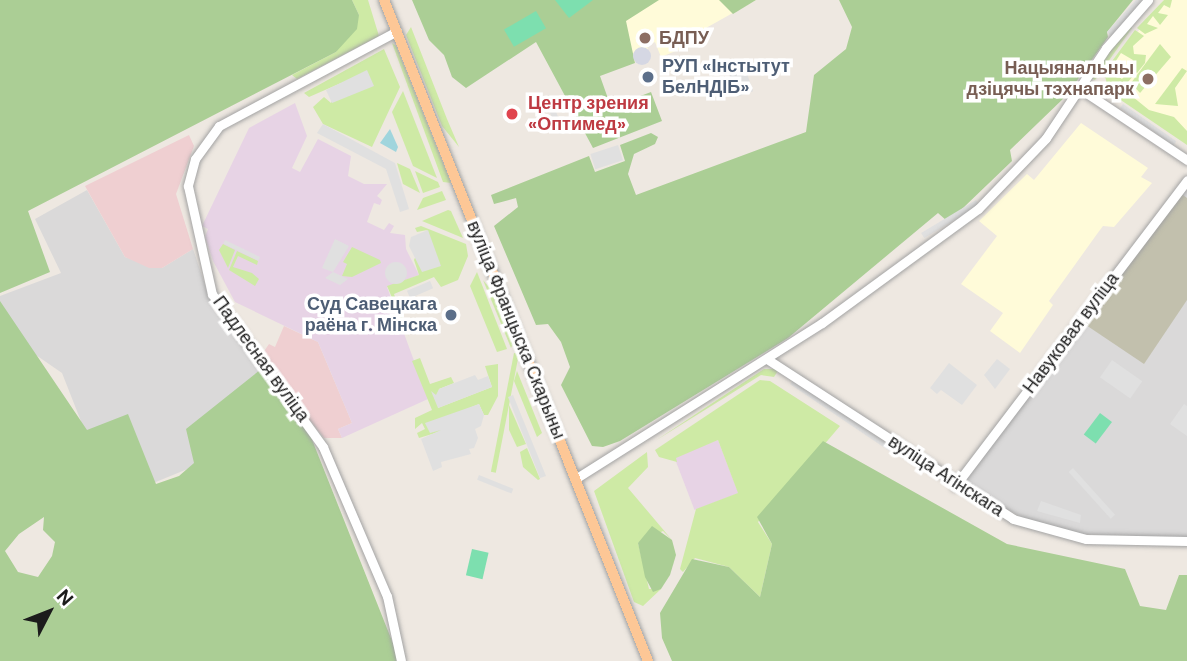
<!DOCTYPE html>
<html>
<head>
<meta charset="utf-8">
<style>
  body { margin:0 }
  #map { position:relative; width:1187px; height:661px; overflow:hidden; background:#eee8e1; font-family:"DM Sans",sans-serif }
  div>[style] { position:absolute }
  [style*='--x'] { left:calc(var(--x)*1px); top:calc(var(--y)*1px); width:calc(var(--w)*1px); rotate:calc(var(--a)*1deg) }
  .residential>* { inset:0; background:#dad9d9 }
  .commercial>* { inset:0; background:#efcfd1 }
  .industrial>* { inset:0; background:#e7d3e5; transform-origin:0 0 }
  .education>* { inset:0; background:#fffbd9 }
  .construction>* { inset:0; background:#c2c0ad }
  .grass>* { inset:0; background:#ceeaa5; transform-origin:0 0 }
  .forest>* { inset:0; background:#abce95 }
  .pitch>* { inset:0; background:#7ddfaf; transform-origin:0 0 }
  .parking>* { inset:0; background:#e0e0e0; transform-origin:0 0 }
  .round { border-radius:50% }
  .plaza>* { inset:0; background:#d5d7e3 }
  .water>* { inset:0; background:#a0d5dd }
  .roads { filter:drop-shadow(0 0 2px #a3a3a3) drop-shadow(0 0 2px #a3a3a3) }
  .minor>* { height:9px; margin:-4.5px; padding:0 4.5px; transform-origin:4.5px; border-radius:4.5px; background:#fff }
  .major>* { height:10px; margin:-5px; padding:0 5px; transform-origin:5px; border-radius:5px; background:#fdc796 }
  .dots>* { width:19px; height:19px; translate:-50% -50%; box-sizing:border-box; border:4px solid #fff; border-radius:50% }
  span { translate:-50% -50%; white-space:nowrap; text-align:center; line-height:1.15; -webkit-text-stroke:7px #fff; paint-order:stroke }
  .education-label { font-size:18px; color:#785e54; font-weight:700 }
  .left { translate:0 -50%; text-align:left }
  .right { translate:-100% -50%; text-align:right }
  .service-label { font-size:18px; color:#4e5e75; font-weight:700 }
  .health-label { font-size:18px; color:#be3a42; font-weight:700 }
  .street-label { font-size:18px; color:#1c1c1c }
  .north { position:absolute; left:14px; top:577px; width:70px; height:70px; -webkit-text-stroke:5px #fff; paint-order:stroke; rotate:48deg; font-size:19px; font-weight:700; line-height:28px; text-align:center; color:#1c1c1c }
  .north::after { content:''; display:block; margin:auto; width:24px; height:32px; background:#1c1c1c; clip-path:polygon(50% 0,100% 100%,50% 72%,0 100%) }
</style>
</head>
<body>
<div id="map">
  <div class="residential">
    <div style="clip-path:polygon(1187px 182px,1187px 538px,1079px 534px,1029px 521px,964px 486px,963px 479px)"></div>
    <div style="clip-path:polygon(87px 190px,125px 257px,162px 268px,193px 249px,213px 309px,267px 379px,207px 461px,112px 500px,62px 373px,17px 342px,0 307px,0 296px,61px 273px,35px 219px)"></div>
  </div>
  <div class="commercial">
    <div style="clip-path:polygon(189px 135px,194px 146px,176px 194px,193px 249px,162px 268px,149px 268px,125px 257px,85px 186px)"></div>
    <div style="clip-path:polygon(284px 326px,318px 342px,352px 423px,338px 429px,342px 438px,324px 438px,260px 357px,269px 344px,275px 347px)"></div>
  </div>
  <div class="industrial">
    <div style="clip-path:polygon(295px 103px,307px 136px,292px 168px,300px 172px,318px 139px,351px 156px,348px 176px,364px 184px,387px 184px,377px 196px,382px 200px,380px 205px,374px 203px,367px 222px,384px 230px,389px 223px,394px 226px,390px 233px,405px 235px,406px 249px,419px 275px,387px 287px,428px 399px,342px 438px,338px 429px,352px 423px,318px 342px,235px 302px,213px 261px,205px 237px,208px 229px,202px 226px,249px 128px)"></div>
    <div style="left:718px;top:440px;width:57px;height:47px;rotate:69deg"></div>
  </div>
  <div class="education">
    <div style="clip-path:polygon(549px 0,756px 0,706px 28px,705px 39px,661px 57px,655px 42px,647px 46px,650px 57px,599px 75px)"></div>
    <div style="clip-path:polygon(1164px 0,1187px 0,1187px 142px,1110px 89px,1106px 70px)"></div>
    <div style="clip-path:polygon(1081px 123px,1148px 168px,1141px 177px,1152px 183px,1114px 227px,1103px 226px,1097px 234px,1049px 301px,1053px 305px,1020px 353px,990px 331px,1003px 313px,961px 284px,997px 236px,979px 221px,1027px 174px,1034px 180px)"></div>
  </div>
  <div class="construction">
    <div style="clip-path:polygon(1179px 192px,1187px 198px,1187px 300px,1144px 364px,1083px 323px)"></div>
  </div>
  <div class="grass">
    <div style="clip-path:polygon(352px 0,368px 0,379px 36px,297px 79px,292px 75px,336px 52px,359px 15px)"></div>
    <div style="clip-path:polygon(1164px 0,1172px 0,1170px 8px,1164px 5px,1158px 13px,1168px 15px,1160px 25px,1153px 16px,1147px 24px,1158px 28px,1145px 34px,1137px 28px)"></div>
    <div style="clip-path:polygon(1129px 26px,1132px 28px,1095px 80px,1090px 77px)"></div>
    <div style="clip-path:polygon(411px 27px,447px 119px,459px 147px,442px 126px,406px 35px)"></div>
    <div style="clip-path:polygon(1135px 30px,1144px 36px,1133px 46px,1134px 54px,1146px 55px,1145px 63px,1137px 73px,1129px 67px,1133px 60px,1121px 53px,1110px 70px,1122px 79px,1129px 71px,1134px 75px,1128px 82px,1133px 97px,1149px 110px,1174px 117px,1187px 131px,1187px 145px,1109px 92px,1104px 72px)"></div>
    <div style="clip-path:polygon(392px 43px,396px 46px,451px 183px,443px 182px)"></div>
    <div style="clip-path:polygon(1160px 44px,1171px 57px,1140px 93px,1131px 83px)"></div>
    <div style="clip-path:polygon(384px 49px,400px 87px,372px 147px,323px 124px,313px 107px,324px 97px,331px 103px,341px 83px,309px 97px,304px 93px)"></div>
    <div style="clip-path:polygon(1182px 68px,1187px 71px,1175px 88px,1178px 106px,1155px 104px)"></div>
    <div style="clip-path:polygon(403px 91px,437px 178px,413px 166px,392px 112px)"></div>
    <div style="clip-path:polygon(397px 163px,410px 169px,420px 193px,403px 184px)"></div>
    <div style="clip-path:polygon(415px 171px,438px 182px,440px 187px,423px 193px)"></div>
    <div style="clip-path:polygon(442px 191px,446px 200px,417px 210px,423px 198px)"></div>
    <div style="clip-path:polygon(451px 211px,463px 238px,422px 221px,448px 210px)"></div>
    <div style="clip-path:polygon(421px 226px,466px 244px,468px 256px,458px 280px,441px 287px,434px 277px,394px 294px,409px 337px,387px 286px,419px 275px,414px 260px,427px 230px,417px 232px,415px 228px)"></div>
    <div style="clip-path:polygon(223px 244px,235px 250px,228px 268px,219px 250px)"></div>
    <div style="clip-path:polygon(352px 247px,380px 260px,381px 263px,352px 277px,342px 276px,347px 264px,343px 262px)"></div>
    <div style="clip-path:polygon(237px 251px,258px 261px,257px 265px,238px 256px,233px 267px,252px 273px,259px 279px,255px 286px,229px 270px)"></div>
    <div style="clip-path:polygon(477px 272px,507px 349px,497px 352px,470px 286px)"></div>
    <div style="clip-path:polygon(483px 280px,493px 292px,514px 342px,511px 348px)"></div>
    <div style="left:514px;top:353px;width:5px;height:121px;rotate:11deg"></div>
    <div style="clip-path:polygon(420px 358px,430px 384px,451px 377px,454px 383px,439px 389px,438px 408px,492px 387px,485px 366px,498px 364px,498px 396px,488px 415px,484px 415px,479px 404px,436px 422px,442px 431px,419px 438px,417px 433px,425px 429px,422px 423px,415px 429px,415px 418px,432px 410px,412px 361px)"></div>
    <div style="clip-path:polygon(764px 369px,779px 369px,774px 377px,761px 375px,655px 441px)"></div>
    <div style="clip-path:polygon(517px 371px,542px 433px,537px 437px,514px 381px)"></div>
    <div style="clip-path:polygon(760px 380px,770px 381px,840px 426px,758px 522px,772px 544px,760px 597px,729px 567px,695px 558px,683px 572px,680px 569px,696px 509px,738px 493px,718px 440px,676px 458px,677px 462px,659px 457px,655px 450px)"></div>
    <div style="clip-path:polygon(509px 405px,526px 444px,517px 447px,509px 430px)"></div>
    <div style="clip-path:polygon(527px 448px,540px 479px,538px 480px,523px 467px,520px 452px)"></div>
    <div style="clip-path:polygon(647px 452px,648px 467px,628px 488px,672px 540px,663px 531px,638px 543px,649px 589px,661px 589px,643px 606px,634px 602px,594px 491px)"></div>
  </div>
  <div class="forest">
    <div style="clip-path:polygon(0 0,352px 0,359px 15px,357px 29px,336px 52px,28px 211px,50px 272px,0 293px)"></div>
    <div style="clip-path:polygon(412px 0,659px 0,626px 21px,635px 63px,600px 76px,611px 107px,651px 92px,662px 121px,593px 148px,536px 42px,466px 88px,452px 77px,444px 55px,429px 40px)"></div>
    <div style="clip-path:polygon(719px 0,756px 0,733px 14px)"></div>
    <div style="clip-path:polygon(839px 0,1133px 0,1107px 32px,1108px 37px,1066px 96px,1010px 150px,1012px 161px,963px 208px,947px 221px,938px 213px,788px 338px,620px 441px,603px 447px,592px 446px,561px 385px,570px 367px,561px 342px,548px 324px,536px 325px,494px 226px,518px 207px,516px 198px,494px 204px,491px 195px,589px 156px,595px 172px,625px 161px,620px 145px,651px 133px,658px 137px,655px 144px,634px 154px,628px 174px,636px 195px,806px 132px,814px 75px,846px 49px,852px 27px)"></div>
    <div style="clip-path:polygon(evenodd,0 301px,87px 430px,128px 414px,156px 484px,179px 476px,194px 463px,186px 429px,260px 370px,309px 432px,400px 661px,0 661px,0 301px,44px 517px,43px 530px,55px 542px,52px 556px,38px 577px,18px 572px,5px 551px,19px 534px,44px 517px)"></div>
    <div style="clip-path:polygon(823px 441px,1007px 544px,1125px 569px,1140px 606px,1166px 610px,1179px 575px,1187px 575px,1187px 661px,672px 661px,662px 638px,660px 613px,692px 559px,729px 567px,760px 597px,772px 544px,757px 517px)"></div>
    <div style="clip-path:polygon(652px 526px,672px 540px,676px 555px,670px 575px,661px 589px,653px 592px,645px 577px,638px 543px)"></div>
  </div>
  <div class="pitch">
    <div style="clip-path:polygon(555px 0,593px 0,569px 18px)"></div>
    <div style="left:536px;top:11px;width:20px;height:37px;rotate:60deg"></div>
    <div style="left:1100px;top:413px;width:15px;height:27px;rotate:37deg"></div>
    <div style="left:472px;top:549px;width:17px;height:27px;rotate:13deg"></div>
  </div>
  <div class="parking">
    <div style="clip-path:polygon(1136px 0,1144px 0,1112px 37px,1107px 32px)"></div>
    <div style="left:743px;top:62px;width:31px;height:17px;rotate:71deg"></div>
    <div style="clip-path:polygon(367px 70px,374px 86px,332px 103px,326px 90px)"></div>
    <div style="clip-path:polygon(551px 99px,564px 132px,559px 134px,545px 101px)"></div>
    <div style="left:1123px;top:104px;width:65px;height:5px;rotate:35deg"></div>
    <div style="clip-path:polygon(323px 124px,395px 163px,409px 209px,400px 212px,386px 169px,317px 133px)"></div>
    <div style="left:618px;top:145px;width:16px;height:29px;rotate:72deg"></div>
    <div style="left:976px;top:200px;width:6px;height:64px;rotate:59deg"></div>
    <div style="clip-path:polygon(428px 230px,441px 266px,422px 272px,409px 246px,411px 237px)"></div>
    <div style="clip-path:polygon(335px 239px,349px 246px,333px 272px,348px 279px,340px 285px,325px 278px,333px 272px,322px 268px)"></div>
    <div style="left:225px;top:240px;width:39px;height:4px;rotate:26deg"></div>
    <div class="round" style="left:385px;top:262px;width:22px;height:22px"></div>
    <div style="left:430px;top:281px;width:8px;height:25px;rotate:67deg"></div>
    <div style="clip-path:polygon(997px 359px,1010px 369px,995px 389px,984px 375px)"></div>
    <div style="left:1112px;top:360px;width:37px;height:21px;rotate:35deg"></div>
    <div style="clip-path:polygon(949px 363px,977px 385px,962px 405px,941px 390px,937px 394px,930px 388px)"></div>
    <div style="clip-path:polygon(475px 375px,478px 380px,488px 376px,492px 387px,438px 408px,431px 391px,436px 395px,439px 389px)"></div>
    <div style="left:793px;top:380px;width:128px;height:5px;rotate:34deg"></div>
    <div style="clip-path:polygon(513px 395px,546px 476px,540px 478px,508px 397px)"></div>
    <div style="clip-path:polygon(479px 404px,484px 415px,481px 426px,475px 429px,478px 438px,474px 448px,469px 449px,471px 454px,441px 462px,442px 467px,433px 471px,421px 439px,441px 430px,430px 433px,425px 423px)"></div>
    <div style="clip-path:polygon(1184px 404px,1187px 406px,1187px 436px,1170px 424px)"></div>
    <div style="left:1073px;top:468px;width:63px;height:6px;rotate:48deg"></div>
    <div style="left:479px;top:475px;width:37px;height:5px;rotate:22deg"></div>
    <div style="clip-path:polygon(1041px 501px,1081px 515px,1080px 523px,1037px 511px)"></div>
  </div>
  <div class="plaza">
    <div class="round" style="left:633px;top:47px;width:18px;height:18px"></div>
  </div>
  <div class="water">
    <div style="clip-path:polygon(390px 129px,398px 147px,396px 152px,380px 143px)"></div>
  </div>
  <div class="roads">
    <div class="minor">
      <div style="--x:397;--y:31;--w:202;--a:151.9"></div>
      <div style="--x:219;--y:126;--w:41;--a:126"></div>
      <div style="--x:195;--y:159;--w:28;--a:105"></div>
      <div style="--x:188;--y:186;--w:111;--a:77.5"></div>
      <div style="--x:212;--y:294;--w:189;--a:54"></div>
      <div style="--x:323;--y:447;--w:162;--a:66.8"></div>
      <div style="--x:387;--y:596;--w:66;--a:77.8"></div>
      <div style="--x:1079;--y:88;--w:130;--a:33.7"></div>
      <div style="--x:767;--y:359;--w:293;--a:33"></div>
      <div style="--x:1013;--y:519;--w:76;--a:15.3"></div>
      <div style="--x:1086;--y:539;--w:101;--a:1.1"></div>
      <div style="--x:575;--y:479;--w:292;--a:-32.3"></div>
      <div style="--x:822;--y:323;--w:193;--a:-36.2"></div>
      <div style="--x:978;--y:209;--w:98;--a:-46.2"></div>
      <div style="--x:1046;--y:138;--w:108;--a:-56.3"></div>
      <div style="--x:1106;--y:48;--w:64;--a:-48.8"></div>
      <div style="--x:955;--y:486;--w:384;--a:-52.8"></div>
    </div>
    <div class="major">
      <div style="--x:384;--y:0;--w:712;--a:68.23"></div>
    </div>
  </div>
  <div class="dots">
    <div style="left:645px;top:38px;background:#8d6e63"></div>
    <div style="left:648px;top:77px;background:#5c6f8a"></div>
    <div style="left:1148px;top:79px;background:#8d6e63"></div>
    <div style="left:512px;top:114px;background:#e0444e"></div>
    <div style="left:451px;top:315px;background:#5c6f8a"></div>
  </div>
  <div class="education-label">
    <span class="left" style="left:659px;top:38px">БДПУ</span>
    <span class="right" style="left:1134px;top:79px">Нацыянальны<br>дзіцячы тэхнапарк</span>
  </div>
  <div class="service-label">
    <span class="left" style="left:662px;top:77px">РУП «Інстытут<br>БелНДІБ»</span>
    <span class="right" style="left:437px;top:315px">Суд Савецкага<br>раёна г. Мінска</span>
  </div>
  <div class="health-label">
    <span class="left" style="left:528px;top:114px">Центр зрения<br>«Оптимед»</span>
  </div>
  <div class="street-label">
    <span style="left:516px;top:330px;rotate:68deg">вуліца Францыска Скарыны</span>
    <span style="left:1071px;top:333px;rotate:-53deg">Навуковая вуліца</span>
    <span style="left:261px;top:359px;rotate:54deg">Падлесная вуліца</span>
    <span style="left:946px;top:476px;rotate:33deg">вуліца Агінскага</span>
  </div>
  <div class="north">N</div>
</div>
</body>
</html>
